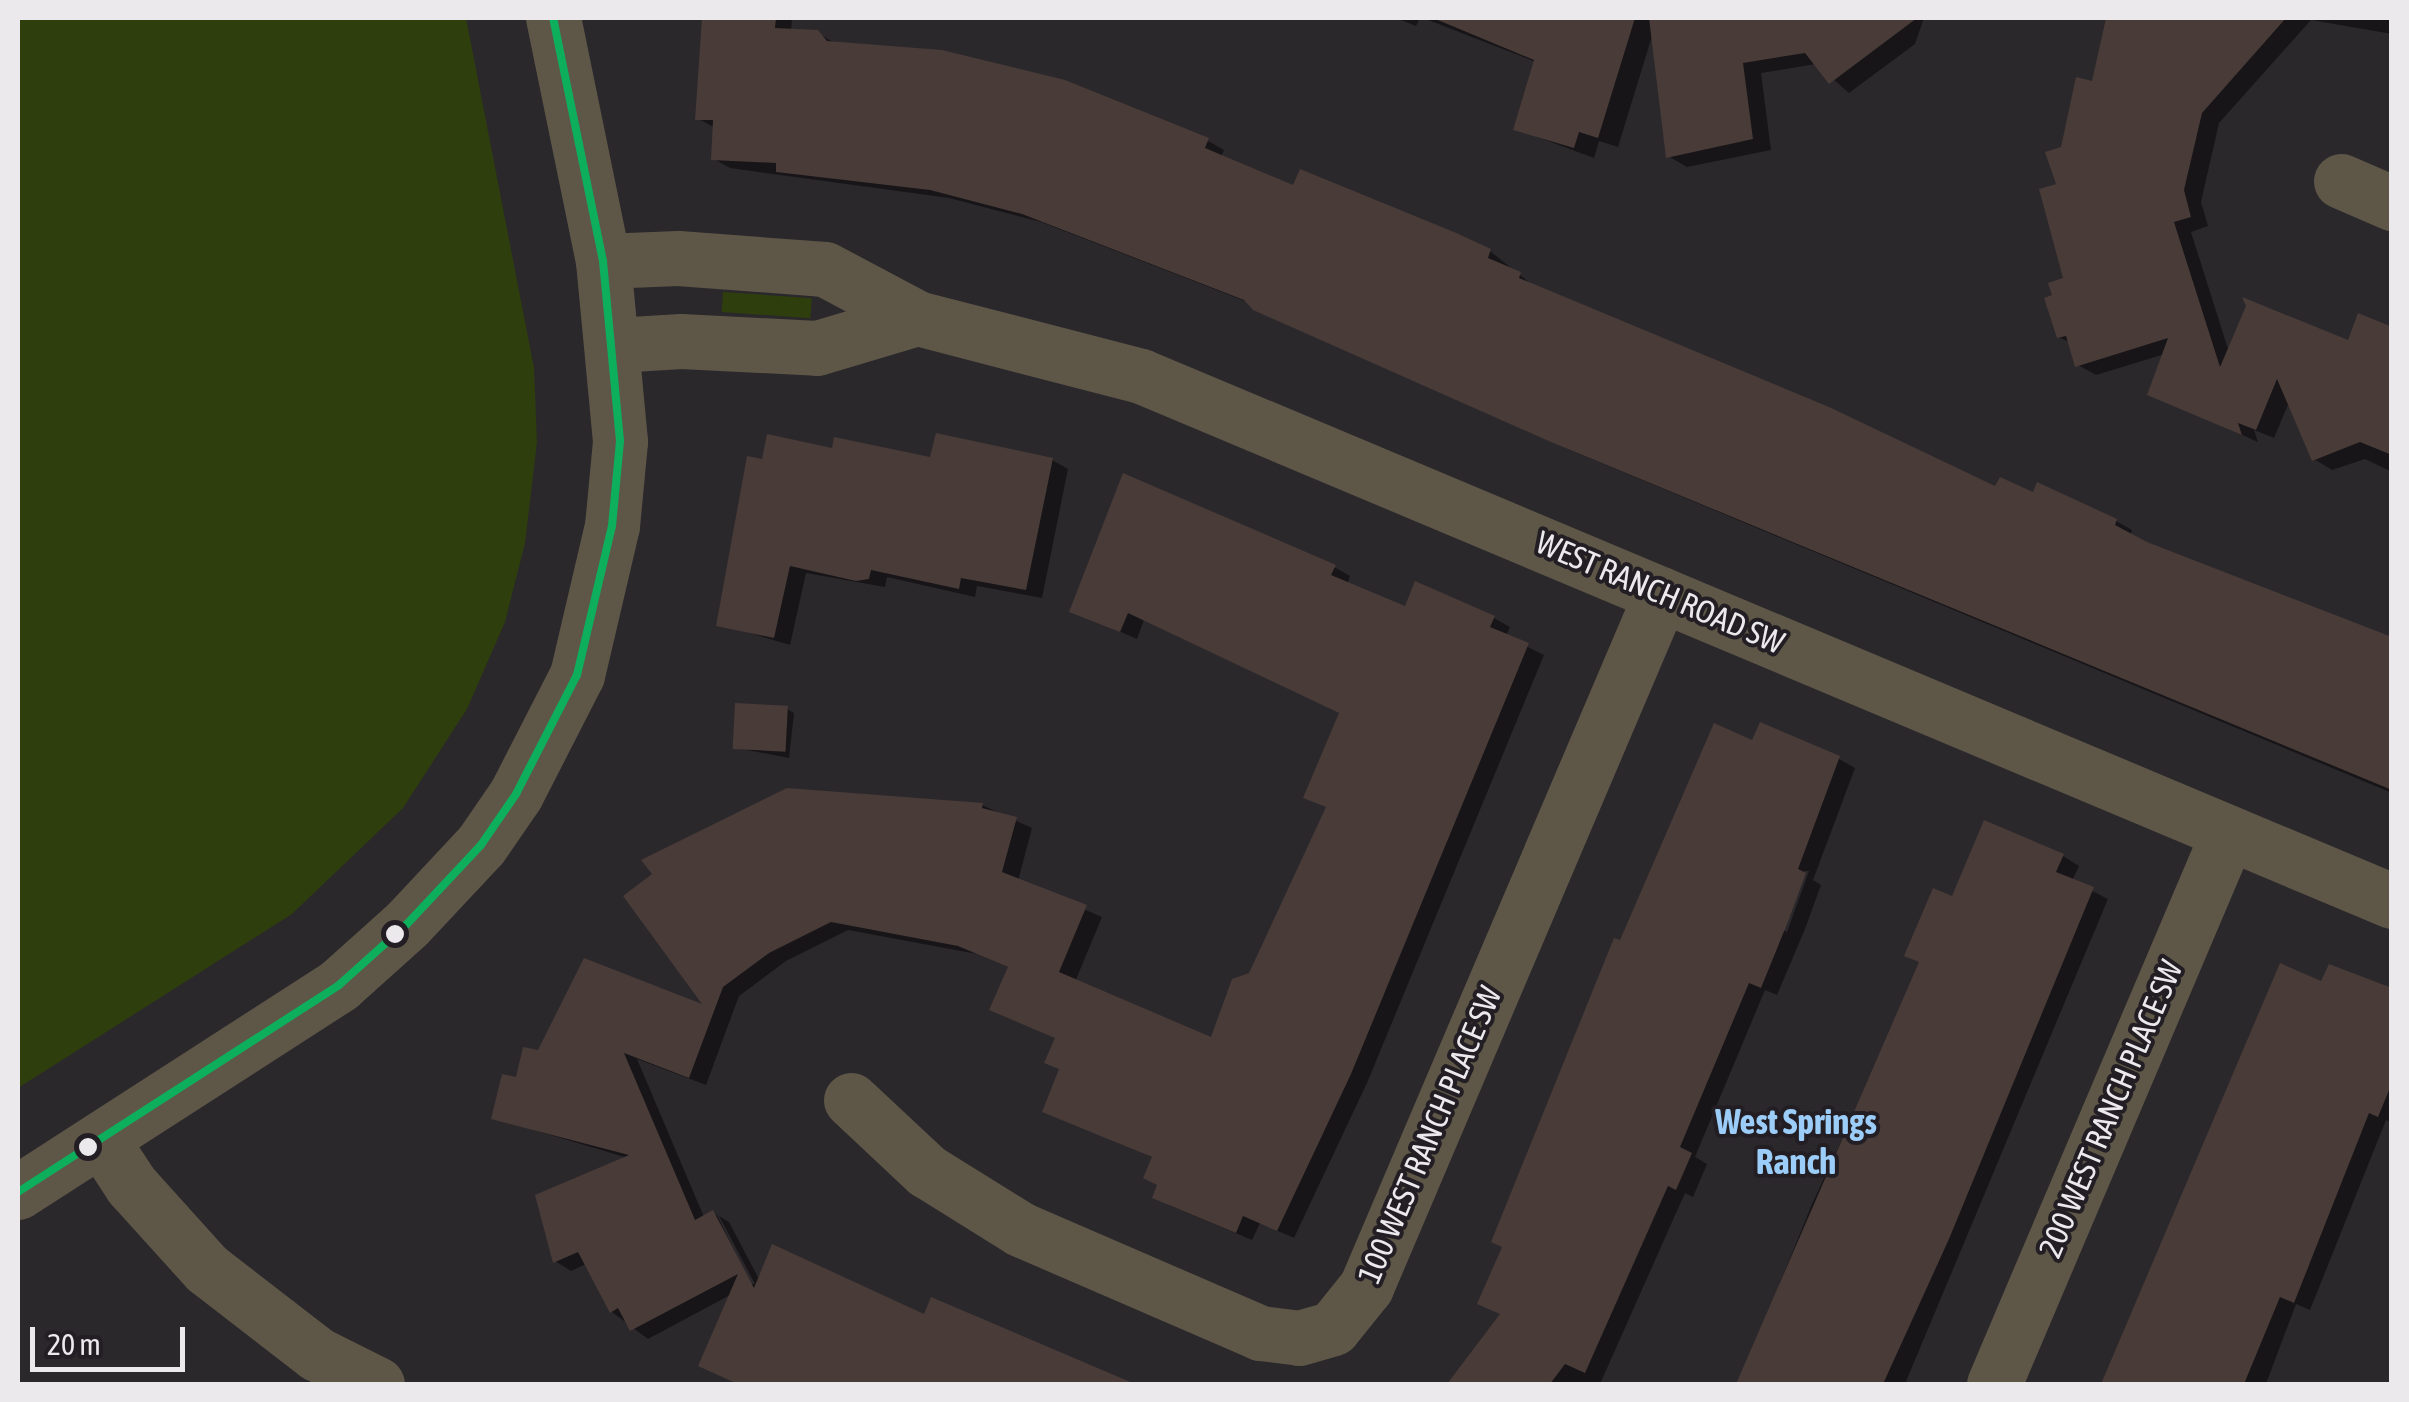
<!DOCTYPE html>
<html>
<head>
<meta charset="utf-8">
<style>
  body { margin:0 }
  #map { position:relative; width:2409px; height:1402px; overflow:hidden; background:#2b282c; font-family:"Asap Condensed",sans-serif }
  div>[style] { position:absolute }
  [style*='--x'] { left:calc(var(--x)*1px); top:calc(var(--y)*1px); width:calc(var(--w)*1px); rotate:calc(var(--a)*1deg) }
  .green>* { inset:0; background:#2e3e0d; transform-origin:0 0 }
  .shadow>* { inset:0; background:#0007 }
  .building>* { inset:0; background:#483b38; transform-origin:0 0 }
  .minor>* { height:55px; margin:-27.5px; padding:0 27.5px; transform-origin:27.5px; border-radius:27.5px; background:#5e5748 }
  .bus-1>* { height:8px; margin:-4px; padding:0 4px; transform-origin:4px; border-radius:4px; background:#0daf5c }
  .dots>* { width:28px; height:28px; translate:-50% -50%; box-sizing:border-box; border:5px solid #221e23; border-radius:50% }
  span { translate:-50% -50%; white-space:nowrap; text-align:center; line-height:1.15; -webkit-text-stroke:8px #221e23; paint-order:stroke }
  .street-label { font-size:32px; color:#ece9ed }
  .neighbourhood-label { font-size:35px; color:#9bcdf8; font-weight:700 }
  .frame { position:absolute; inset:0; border:20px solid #ece9ed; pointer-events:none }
  .scale { position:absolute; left:30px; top:1327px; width:155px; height:45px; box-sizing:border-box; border:5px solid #ece9ed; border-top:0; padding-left:12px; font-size:30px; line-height:35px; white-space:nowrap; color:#ece9ed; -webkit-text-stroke:8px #221e23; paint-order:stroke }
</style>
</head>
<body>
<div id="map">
  <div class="green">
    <div style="clip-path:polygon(18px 18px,466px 18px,534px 368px,537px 442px,525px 543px,505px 622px,467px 709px,403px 808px,292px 914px,18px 1088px)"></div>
    <div style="left:723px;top:292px;width:89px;height:20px;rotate:4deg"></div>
  </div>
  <div class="shadow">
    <div style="clip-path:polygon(704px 18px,792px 18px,791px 31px,818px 33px,836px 44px,1208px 141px,1224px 150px,1221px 157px,1294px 189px,1490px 251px,1535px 287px,1996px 489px,2116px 521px,2132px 530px,2130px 536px,2392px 640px,2392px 793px,1570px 450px,1250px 303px,1041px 222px,949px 198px,730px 168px,714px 159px,715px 128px,697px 118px)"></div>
    <div style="clip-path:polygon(1396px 18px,1420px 18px,1416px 26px)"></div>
    <div style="clip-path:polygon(1423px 18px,1658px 18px,1656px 24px,1710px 18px,1924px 18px,1915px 44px,1849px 93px,1816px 64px,1761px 73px,1771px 150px,1687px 167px,1668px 156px,1653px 33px,1618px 147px,1599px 141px,1594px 158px,1516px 129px,1536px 62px)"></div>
    <div style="clip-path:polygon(2109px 18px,2392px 18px,2392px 34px,2311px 20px,2219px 123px,2201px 202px,2208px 226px,2191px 232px,2229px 352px,2349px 343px,2392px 330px,2392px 472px,2365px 459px,2332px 470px,2314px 459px,2289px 402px,2274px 438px,2254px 430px,2258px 442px,2150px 394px,2165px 354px,2096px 375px,2078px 365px,2071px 343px,2059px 337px,2055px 297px,2066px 280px,2059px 186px,2063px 149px,2094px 84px)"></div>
    <div style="clip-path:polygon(834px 451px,932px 460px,1052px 460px,1068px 469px,1042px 598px,977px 586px,975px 597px,887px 577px,885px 587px,806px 573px,790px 645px,719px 624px,764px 462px)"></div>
    <div style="clip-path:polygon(1334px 567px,1350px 576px,1347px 584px,1406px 609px,1494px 618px,1510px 627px,1506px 636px,1544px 655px,1367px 1083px,1294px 1238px,1260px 1223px,1252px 1240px,1171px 1206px,1155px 1197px,1160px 1184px,1154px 1158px,1045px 1111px,1062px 1070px,1057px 1038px,1010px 968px,977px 954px,848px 930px,786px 961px,739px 996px,706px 1085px,637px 1059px,704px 1217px,717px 1215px,750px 1284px,755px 1284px,719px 1216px,729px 1222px,760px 1281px,926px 1318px,933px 1300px,1123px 1384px,740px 1384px,701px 1365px,732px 1294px,648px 1339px,612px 1312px,586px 1264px,571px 1271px,555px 1261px,628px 1158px,494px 1118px,539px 1053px,709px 1010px,626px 897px,982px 805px,1032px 828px,1018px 881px,1102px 917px,1075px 982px,1212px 1040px,1251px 975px,1328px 808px,1307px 797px,1342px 714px,1144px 620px,1137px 639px,1072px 611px)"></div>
    <div style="clip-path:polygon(787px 709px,794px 713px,789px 758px,732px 747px)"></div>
    <div style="clip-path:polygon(evenodd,1754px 743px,1839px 759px,1855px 768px,1813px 880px,1821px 885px,1805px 929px,1777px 995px,1765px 990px,1695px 1157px,1707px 1164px,1693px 1197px,1685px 1193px,1600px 1384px,1450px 1384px,1502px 1315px,1480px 1303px,1621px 944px,1754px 743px,1804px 871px,1809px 871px,1787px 932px,1783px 930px,1804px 871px)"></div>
    <div style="clip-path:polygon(2063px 856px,2079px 866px,2072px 881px,2108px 899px,1905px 1384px,1739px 1384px,1812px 1204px,1953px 899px)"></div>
    <div style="clip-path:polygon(2281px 966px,2323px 985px,2392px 992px,2392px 1123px,2386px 1120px,2310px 1310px,2296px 1304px,2266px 1384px,2103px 1384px)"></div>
  </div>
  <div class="building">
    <div style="clip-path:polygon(702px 18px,776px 18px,775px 28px,818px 30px,827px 41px,942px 50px,1065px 80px,1209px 138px,1205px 148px,1293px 185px,1300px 169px,1454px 232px,1491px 249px,1488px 258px,1521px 272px,1519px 278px,1829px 407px,1995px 486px,2000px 477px,2033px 492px,2037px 482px,2117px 519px,2115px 525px,2147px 542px,2392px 637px,2392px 790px,1551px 442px,1253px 310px,1244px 300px,1022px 214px,930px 190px,776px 172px,776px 163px,711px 160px,713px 120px,695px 120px)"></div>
    <div style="clip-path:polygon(1433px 18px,1635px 18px,1598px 138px,1579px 132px,1574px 148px,1513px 130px,1534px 60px)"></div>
    <div style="clip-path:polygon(1649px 18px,1917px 18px,1829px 84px,1805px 53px,1743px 63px,1753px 139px,1666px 158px)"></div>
    <div style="clip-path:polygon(2106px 18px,2286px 18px,2202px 113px,2184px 190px,2191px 217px,2174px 222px,2220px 367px,2246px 306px,2242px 297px,2348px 340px,2358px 313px,2392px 327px,2392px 455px,2360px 442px,2312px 461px,2277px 379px,2256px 430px,2238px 423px,2242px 435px,2147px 395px,2168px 338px,2075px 367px,2066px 336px,2057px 338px,2044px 298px,2052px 295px,2048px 283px,2063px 278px,2039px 189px,2056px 184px,2045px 152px,2061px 147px,2076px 77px,2092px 81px)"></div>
    <div style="clip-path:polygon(936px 433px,1053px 458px,1026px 590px,961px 578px,959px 589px,871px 570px,869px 579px,856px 581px,790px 566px,774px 638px,716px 626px,747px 456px,762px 459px,767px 434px,832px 448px,834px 437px,930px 457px)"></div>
    <div style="clip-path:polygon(1123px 473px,1336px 565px,1331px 575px,1405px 606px,1415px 581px,1495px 616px,1490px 627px,1529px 643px,1351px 1074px,1277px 1231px,1243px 1216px,1236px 1233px,1152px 1198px,1157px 1185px,1143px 1178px,1152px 1157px,1042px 1112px,1059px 1069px,1044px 1063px,1055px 1038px,989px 1010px,1008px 967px,958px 946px,831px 922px,769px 953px,723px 987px,689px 1078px,624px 1053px,695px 1220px,713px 1210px,754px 1288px,772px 1244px,924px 1314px,931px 1297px,1135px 1384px,738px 1384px,698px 1366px,738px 1274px,630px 1331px,618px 1308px,610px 1313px,578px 1252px,553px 1263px,535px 1195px,629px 1155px,491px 1119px,502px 1074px,516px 1077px,523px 1047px,538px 1050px,584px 958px,702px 1004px,623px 896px,652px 874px,641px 860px,787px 788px,983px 803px,982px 808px,1017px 817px,1002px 872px,1087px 905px,1059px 972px,1211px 1037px,1232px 979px,1249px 973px,1326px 807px,1303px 798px,1339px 713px,1128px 613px,1120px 632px,1069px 612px)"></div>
    <div style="left:735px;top:703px;width:53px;height:46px;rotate:3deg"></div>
    <div style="clip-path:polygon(1760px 722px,1840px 756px,1798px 869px,1806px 873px,1789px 919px,1761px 988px,1749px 983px,1680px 1147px,1692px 1153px,1676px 1190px,1668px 1186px,1585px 1373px,1565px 1364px,1550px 1384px,1447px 1384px,1500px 1314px,1477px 1304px,1502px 1247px,1491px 1242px,1614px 938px,1620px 940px,1714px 723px,1752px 740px)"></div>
    <div style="clip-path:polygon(1984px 820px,2064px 854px,2056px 872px,2094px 887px,1949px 1239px,1883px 1384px,1736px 1384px,1919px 962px,1904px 956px,1933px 888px,1952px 896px)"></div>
    <div style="clip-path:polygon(2280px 963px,2321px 981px,2329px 964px,2392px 988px,2392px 1083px,2378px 1117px,2369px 1113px,2294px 1303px,2280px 1297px,2244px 1384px,2101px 1384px)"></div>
  </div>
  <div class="minor">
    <div style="--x:2341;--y:181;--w:56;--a:23.3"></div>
    <div style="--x:603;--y:261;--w:75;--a:-2.3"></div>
    <div style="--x:678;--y:258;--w:147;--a:4.3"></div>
    <div style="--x:825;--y:269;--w:104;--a:28"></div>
    <div style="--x:917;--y:318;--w:231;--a:14.5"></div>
    <div style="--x:1141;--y:376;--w:1357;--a:22.77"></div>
    <div style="--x:615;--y:345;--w:66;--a:-3.5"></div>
    <div style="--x:681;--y:341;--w:136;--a:2.9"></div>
    <div style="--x:817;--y:348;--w:104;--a:-16.7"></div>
    <div style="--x:851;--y:1100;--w:104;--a:43.1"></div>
    <div style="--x:927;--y:1171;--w:110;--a:31.9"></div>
    <div style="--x:1020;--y:1229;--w:262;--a:23.4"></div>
    <div style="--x:1260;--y:1333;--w:39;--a:7"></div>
    <div style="--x:1299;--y:1338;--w:35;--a:-16"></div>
    <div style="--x:1333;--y:1328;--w:53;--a:-51.2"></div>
    <div style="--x:1366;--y:1287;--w:753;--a:-66.94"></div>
    <div style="--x:101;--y:1139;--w:55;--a:56.9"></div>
    <div style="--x:131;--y:1185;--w:113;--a:47.9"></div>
    <div style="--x:207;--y:1269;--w:139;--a:37.7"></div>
    <div style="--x:317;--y:1354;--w:67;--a:26.6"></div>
    <div style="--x:18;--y:1192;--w:382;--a:-32.8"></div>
    <div style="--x:339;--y:985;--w:91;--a:-41.9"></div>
    <div style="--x:407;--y:924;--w:108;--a:-46.9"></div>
    <div style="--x:481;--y:845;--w:62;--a:-55.5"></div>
    <div style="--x:516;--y:794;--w:134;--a:-62.9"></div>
    <div style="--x:577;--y:675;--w:153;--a:-76.8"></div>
    <div style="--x:612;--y:526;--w:85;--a:-84.6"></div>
    <div style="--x:620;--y:441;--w:181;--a:-95.4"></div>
    <div style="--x:603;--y:261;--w:248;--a:-101.6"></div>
    <div style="--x:1994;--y:1384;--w:599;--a:-66.99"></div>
  </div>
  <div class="bus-1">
    <div style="--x:18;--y:1192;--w:382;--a:-32.8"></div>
    <div style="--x:339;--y:985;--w:91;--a:-41.9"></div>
    <div style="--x:407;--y:924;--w:108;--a:-46.9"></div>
    <div style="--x:481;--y:845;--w:62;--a:-55.5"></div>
    <div style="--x:516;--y:794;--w:134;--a:-62.9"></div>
    <div style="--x:577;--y:675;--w:153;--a:-76.8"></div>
    <div style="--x:612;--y:526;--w:85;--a:-84.6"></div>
    <div style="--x:620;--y:441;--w:181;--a:-95.4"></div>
    <div style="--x:603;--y:261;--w:248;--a:-101.6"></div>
  </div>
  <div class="dots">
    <div style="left:395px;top:934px;background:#ece9ed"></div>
    <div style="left:88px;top:1147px;background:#ece9ed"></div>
  </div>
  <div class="street-label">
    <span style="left:1660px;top:593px;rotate:23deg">WEST RANCH ROAD SW</span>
    <span style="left:2111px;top:1109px;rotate:-67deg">200 WEST RANCH PLACE SW</span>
    <span style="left:1430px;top:1135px;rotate:-67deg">100 WEST RANCH PLACE SW</span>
  </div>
  <div class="neighbourhood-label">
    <span style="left:1796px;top:1141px">West Springs<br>Ranch</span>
  </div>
  <div class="frame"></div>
  <div class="scale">20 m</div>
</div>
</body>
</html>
